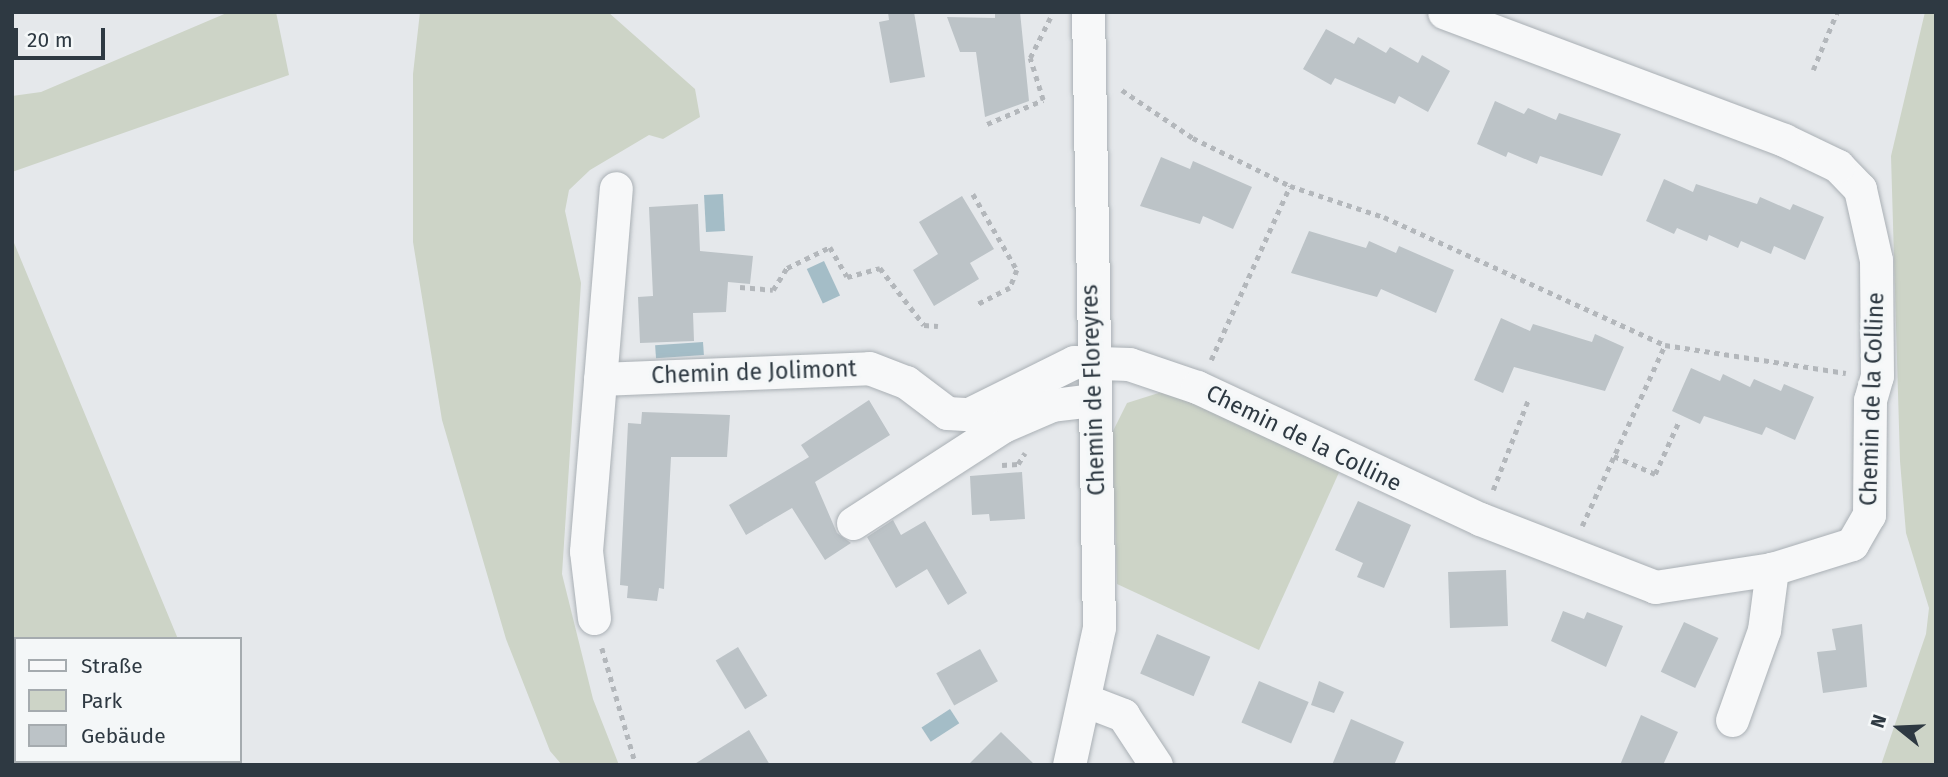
<!DOCTYPE html>
<html>
<head>
<meta charset="utf-8">
<style>
  body { margin:0 }
  #map { position:relative; width:1948px; height:777px; overflow:hidden; background:#e5e8eb; font-family:"Fira Sans",sans-serif }
  div>[style] { position:absolute }
  [style*='--x'] { left:calc(var(--x)*1px); top:calc(var(--y)*1px); width:calc(var(--w)*1px); rotate:calc(var(--a)*1deg) }
  .green>* { inset:0; background:#cdd4c7 }
  .water>* { inset:0; background:#a4bdc7; transform-origin:0 0 }
  .building>* { inset:0; background:#bcc3c7; transform-origin:0 0 }
  .path>* { height:4.5px; margin-top:-2.25px; transform-origin:0; background:repeating-linear-gradient(90deg,#b3b7bb 0 5px,transparent 0 10px) }
  .roads { filter:drop-shadow(0 0 2px #aab0b5) drop-shadow(0 0 2px #aab0b5) }
  .minor>* { height:33px; margin:-16.5px; padding:0 16.5px; transform-origin:16.5px; border-radius:16.5px; background:#f7f8f9 }
  span { translate:-50% -50%; white-space:nowrap; text-align:center; line-height:1.15; -webkit-text-stroke:7px #f4f7f8; paint-order:stroke }
  .street-label { font-size:23px; color:#2e3942 }
  .frame { position:absolute; inset:0; border:14px solid #2e3942; pointer-events:none }
  .legend { position:absolute; left:14px; top:637px; width:228px; height:126px; box-sizing:border-box; background:#f4f7f8; border:2px solid #a5abaf; margin:0; padding:9px 12px; list-style:none; font-size:21px; color:#2e3942 }
  .legend li { display:flex; align-items:center; gap:14px; height:35px }
  .legend b { width:35px; border:2px solid #a5abaf }
  .north { position:absolute; left:1864px; top:693px; width:70px; height:70px; -webkit-text-stroke:5px #f4f7f8; paint-order:stroke; rotate:288deg; font-size:19px; font-weight:700; line-height:28px; text-align:center; color:#2e3942 }
  .north::after { content:''; display:block; margin:auto; width:24px; height:32px; background:#2e3942; clip-path:polygon(50% 0,100% 100%,50% 72%,0 100%) }
  .scale { position:absolute; left:14px; top:28px; width:91px; height:32px; box-sizing:border-box; border:4px solid #2e3942; border-top:0; padding-left:9px; font-size:21px; line-height:24px; white-space:nowrap; color:#2e3942; -webkit-text-stroke:5px #f4f7f8; paint-order:stroke }
</style>
</head>
<body>
<div id="map">
  <div class="green">
    <div style="clip-path:polygon(229px 12px,276px 12px,289px 75px,12px 172px,12px 96px,41px 92px)"></div>
    <div style="clip-path:polygon(420px 12px,608px 12px,695px 89px,700px 117px,663px 139px,649px 135px,590px 170px,569px 190px,565px 211px,581px 283px,562px 574px,593px 699px,619px 765px,562px 765px,550px 751px,506px 639px,442px 420px,413px 242px,413px 74px)"></div>
    <div style="clip-path:polygon(1925px 12px,1936px 12px,1936px 765px,1881px 765px,1926px 634px,1929px 608px,1906px 533px,1900px 461px,1891px 156px)"></div>
    <div style="clip-path:polygon(12px 238px,178px 639px,16px 639px,16px 761px,230px 765px,12px 765px)"></div>
    <div style="clip-path:polygon(1168px 390px,1341px 468px,1259px 650px,1117px 584px,1112px 433px,1127px 403px)"></div>
  </div>
  <div class="water">
    <div style="left:723px;top:194px;width:37px;height:19px;rotate:87deg"></div>
    <div style="left:824px;top:261px;width:38px;height:19px;rotate:65deg"></div>
    <div style="left:703px;top:342px;width:13px;height:48px;rotate:86deg"></div>
    <div style="left:950px;top:709px;width:17px;height:34px;rotate:57deg"></div>
  </div>
  <div class="building">
    <div style="clip-path:polygon(888px 12px,914px 12px,925px 77px,890px 83px,879px 22px,889px 20px)"></div>
    <div style="clip-path:polygon(995px 12px,1020px 12px,1029px 101px,985px 117px,976px 52px,960px 52px,947px 17px,995px 18px)"></div>
    <div style="clip-path:polygon(1326px 29px,1354px 44px,1358px 37px,1386px 53px,1390px 47px,1418px 63px,1422px 55px,1450px 71px,1428px 112px,1399px 96px,1395px 104px,1335px 78px,1331px 85px,1303px 69px)"></div>
    <div style="clip-path:polygon(1495px 101px,1524px 114px,1528px 108px,1556px 120px,1559px 113px,1621px 134px,1602px 176px,1540px 156px,1537px 164px,1508px 152px,1506px 157px,1477px 144px)"></div>
    <div style="clip-path:polygon(1161px 157px,1190px 169px,1193px 161px,1252px 187px,1233px 229px,1203px 216px,1200px 224px,1140px 206px)"></div>
    <div style="clip-path:polygon(1664px 179px,1693px 192px,1696px 184px,1757px 204px,1760px 197px,1790px 210px,1793px 204px,1824px 217px,1805px 260px,1774px 246px,1771px 254px,1741px 241px,1738px 248px,1709px 235px,1707px 241px,1677px 228px,1674px 234px,1646px 221px)"></div>
    <div style="clip-path:polygon(962px 196px,994px 249px,970px 263px,979px 279px,934px 306px,913px 270px,938px 254px,919px 222px)"></div>
    <div style="clip-path:polygon(698px 204px,700px 251px,753px 256px,750px 284px,728px 282px,726px 312px,693px 313px,694px 341px,640px 343px,638px 297px,653px 296px,649px 207px)"></div>
    <div style="clip-path:polygon(1309px 231px,1366px 248px,1369px 241px,1396px 253px,1399px 246px,1454px 270px,1436px 313px,1381px 289px,1377px 297px,1291px 273px)"></div>
    <div style="clip-path:polygon(1501px 318px,1530px 331px,1533px 324px,1592px 342px,1595px 334px,1624px 347px,1605px 391px,1514px 367px,1503px 393px,1474px 380px)"></div>
    <div style="clip-path:polygon(1691px 368px,1720px 381px,1723px 374px,1750px 387px,1754px 379px,1781px 391px,1784px 384px,1814px 397px,1795px 440px,1766px 427px,1762px 435px,1704px 416px,1700px 424px,1672px 411px)"></div>
    <div style="clip-path:polygon(869px 400px,890px 435px,815px 482px,837px 533px,851px 543px,825px 560px,792px 508px,746px 535px,729px 505px,809px 457px,801px 445px)"></div>
    <div style="clip-path:polygon(642px 412px,730px 415px,727px 457px,671px 457px,664px 589px,659px 588px,657px 601px,627px 598px,628px 586px,620px 585px,628px 423px,641px 424px)"></div>
    <div style="clip-path:polygon(1022px 472px,1025px 519px,990px 521px,989px 514px,972px 515px,970px 476px)"></div>
    <div style="clip-path:polygon(1358px 501px,1411px 525px,1384px 588px,1357px 577px,1363px 563px,1335px 550px)"></div>
    <div style="clip-path:polygon(893px 520px,901px 535px,925px 521px,967px 593px,948px 605px,927px 569px,896px 588px,867px 537px)"></div>
    <div style="left:1506px;top:570px;width:56px;height:58px;rotate:88deg"></div>
    <div style="clip-path:polygon(1563px 611px,1584px 619px,1587px 612px,1623px 626px,1606px 667px,1551px 641px)"></div>
    <div style="left:1684px;top:622px;width:38px;height:55px;rotate:25deg"></div>
    <div style="clip-path:polygon(1862px 624px,1867px 687px,1823px 693px,1817px 652px,1836px 650px,1832px 629px)"></div>
    <div style="left:1157px;top:634px;width:58px;height:43px;rotate:23deg"></div>
    <div style="left:738px;top:647px;width:57px;height:26px;rotate:59deg"></div>
    <div style="left:980px;top:649px;width:37px;height:50px;rotate:61deg"></div>
    <div style="left:1259px;top:681px;width:54px;height:45px;rotate:23deg"></div>
    <div style="clip-path:polygon(1319px 681px,1344px 692px,1334px 713px,1311px 705px)"></div>
    <div style="clip-path:polygon(1641px 715px,1678px 732px,1663px 765px,1620px 765px)"></div>
    <div style="clip-path:polygon(1351px 719px,1404px 742px,1394px 765px,1332px 765px)"></div>
    <div style="clip-path:polygon(749px 730px,770px 765px,693px 765px)"></div>
    <div style="clip-path:polygon(1001px 732px,1035px 765px,968px 765px)"></div>
  </div>
  <div class="path">
    <div style="--x:1813;--y:70;--w:63;--a:-67.5"></div>
    <div style="--x:1122;--y:90;--w:86;--a:34.1"></div>
    <div style="--x:1193;--y:138;--w:108;--a:26.3"></div>
    <div style="--x:1290;--y:186;--w:99;--a:18.3"></div>
    <div style="--x:1384;--y:217;--w:309;--a:24.5"></div>
    <div style="--x:1665;--y:345;--w:183;--a:8.8"></div>
    <div style="--x:987;--y:124;--w:61;--a:-23.2"></div>
    <div style="--x:1043;--y:100;--w:44;--a:-107.2"></div>
    <div style="--x:1030;--y:58;--w:45;--a:-63.4"></div>
    <div style="--x:973;--y:194;--w:88;--a:59.9"></div>
    <div style="--x:1017;--y:270;--w:19;--a:111"></div>
    <div style="--x:1010;--y:288;--w:39;--a:153"></div>
    <div style="--x:740;--y:287;--w:33;--a:5"></div>
    <div style="--x:773;--y:290;--w:26;--a:-58"></div>
    <div style="--x:787;--y:268;--w:48;--a:-26"></div>
    <div style="--x:830;--y:247;--w:34;--a:60"></div>
    <div style="--x:847;--y:277;--w:34;--a:-15"></div>
    <div style="--x:880;--y:268;--w:72;--a:52.3"></div>
    <div style="--x:924;--y:325;--w:14;--a:4"></div>
    <div style="--x:1211;--y:360;--w:191;--a:-65.6"></div>
    <div style="--x:1614;--y:456;--w:45;--a:23.7"></div>
    <div style="--x:1655;--y:474;--w:58;--a:-65.6"></div>
    <div style="--x:1002;--y:465;--w:16;--a:-4"></div>
    <div style="--x:1018;--y:464;--w:13;--a:-58"></div>
    <div style="--x:1493;--y:490;--w:97;--a:-68.7"></div>
    <div style="--x:1582;--y:526;--w:199;--a:-65.4"></div>
    <div style="--x:602;--y:648;--w:122;--a:73.8"></div>
  </div>
  <div class="roads">
    <div class="minor">
      <div style="--x:600;--y:379;--w:269;--a:-2.3"></div>
      <div style="--x:869;--y:368;--w:40;--a:21"></div>
      <div style="--x:906;--y:382;--w:51;--a:37.1"></div>
      <div style="--x:947;--y:413;--w:22;--a:3"></div>
      <div style="--x:969;--y:414;--w:117;--a:-26.3"></div>
      <div style="--x:1074;--y:362;--w:55;--a:2.1"></div>
      <div style="--x:1129;--y:364;--w:72;--a:18.7"></div>
      <div style="--x:1197;--y:387;--w:312;--a:25"></div>
      <div style="--x:1480;--y:519;--w:188;--a:21.2"></div>
      <div style="--x:1655;--y:587;--w:118;--a:-8.7"></div>
      <div style="--x:1772;--y:569;--w:84;--a:-17.4"></div>
      <div style="--x:1852;--y:544;--w:34;--a:-60"></div>
      <div style="--x:1869;--y:515;--w:115;--a:-89.5"></div>
      <div style="--x:1870;--y:400;--w:25;--a:-74"></div>
      <div style="--x:1877;--y:376;--w:116;--a:-90.5"></div>
      <div style="--x:1876;--y:260;--w:73;--a:-102.7"></div>
      <div style="--x:1860;--y:189;--w:32;--a:-134"></div>
      <div style="--x:1838;--y:166;--w:60;--a:-154.3"></div>
      <div style="--x:1784;--y:140;--w:363;--a:-159.4"></div>
      <div style="--x:853;--y:523;--w:179;--a:-32.9"></div>
      <div style="--x:1003;--y:426;--w:53;--a:-23.2"></div>
      <div style="--x:1052;--y:405;--w:40;--a:-7.1"></div>
      <div style="--x:594;--y:618;--w:67;--a:-96.8"></div>
      <div style="--x:586;--y:551;--w:364;--a:-85.3"></div>
      <div style="--x:1087;--y:701;--w:39;--a:21"></div>
      <div style="--x:1123;--y:715;--w:60;--a:56.6"></div>
      <div style="--x:1732;--y:720;--w:96;--a:-70.4"></div>
      <div style="--x:1764;--y:630;--w:62;--a:-82.5"></div>
      <div style="--x:1069;--y:765;--w:141;--a:-77.7"></div>
      <div style="--x:1099;--y:627;--w:615;--a:-91.02"></div>
    </div>
  </div>
  <div class="street-label">
    <span style="left:754px;top:372px;rotate:-2deg">Chemin de Jolimont</span>
    <span style="left:1093px;top:390px;rotate:-92deg">Chemin de Floreyres</span>
    <span style="left:1872px;top:399px;rotate:-88deg">Chemin de la Colline</span>
    <span style="left:1304px;top:438px;rotate:26deg">Chemin de la Colline</span>
  </div>
  <div class="frame"></div>
  <ul class="legend">
  <li><b style="height:9px;background:#f7f8f9"></b>Straße</li>
  <li><b style="height:19px;background:#cdd4c7"></b>Park</li>
  <li><b style="height:19px;background:#bcc3c7"></b>Gebäude</li>
  </ul>
  <div class="north">N</div>
  <div class="scale">20 m</div>
</div>
</body>
</html>
